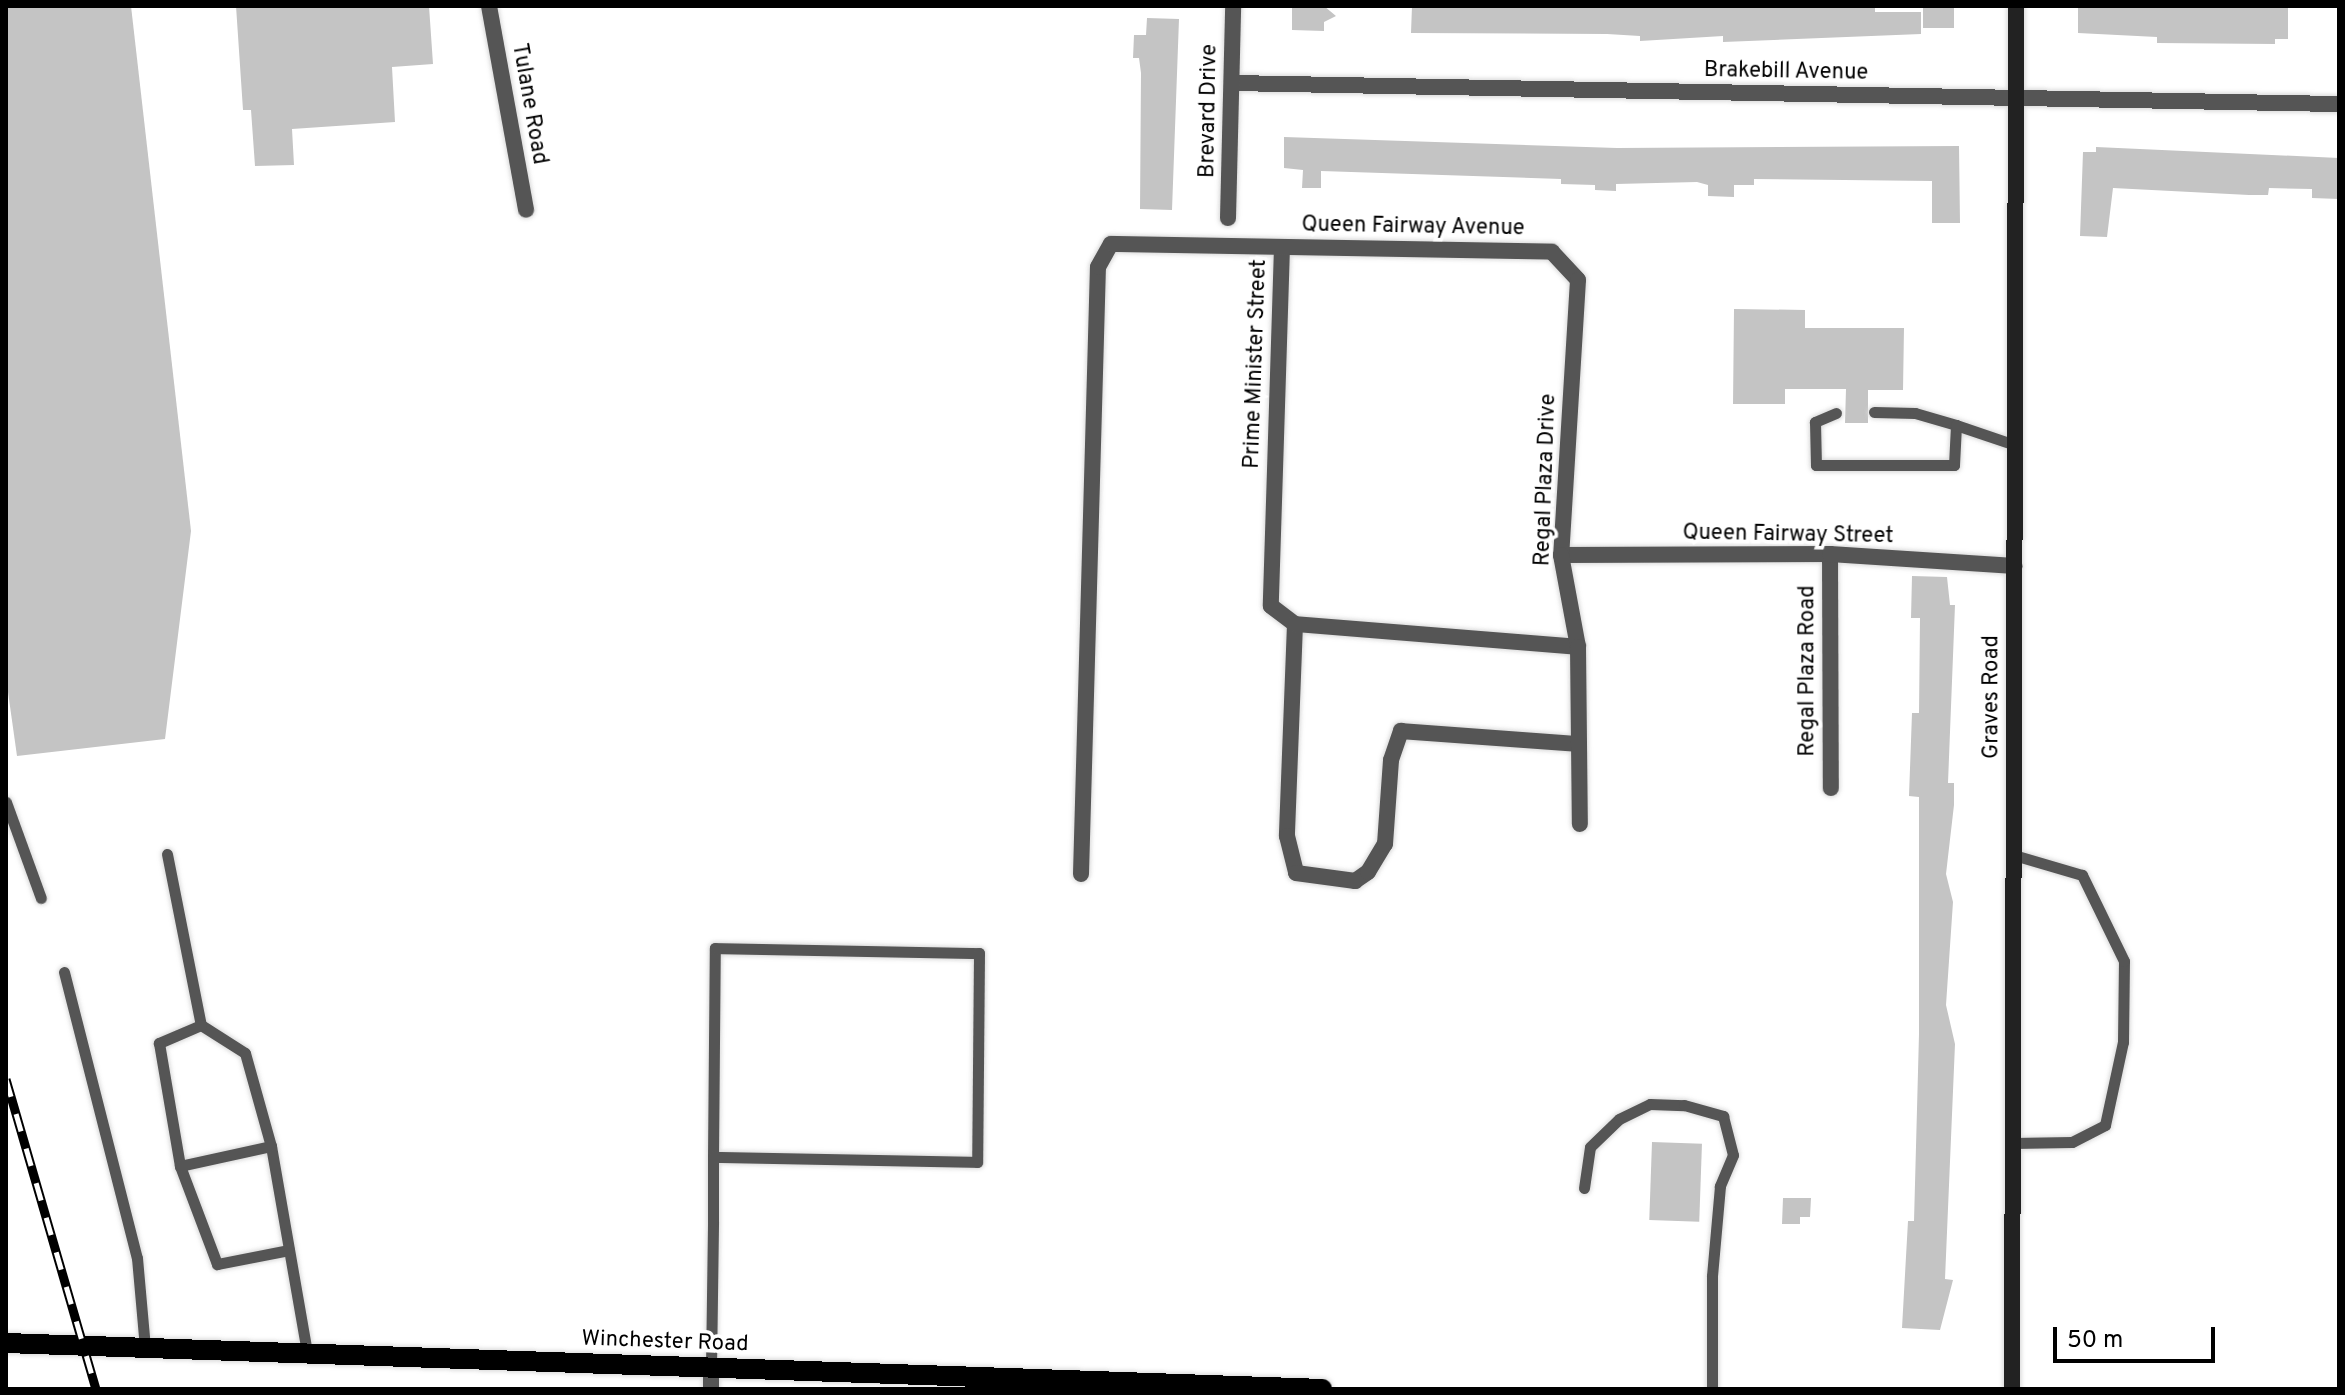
<!DOCTYPE html>
<html>
<head>
<meta charset="utf-8">
<style>
  body { margin:0 }
  #map { position:relative; width:2345px; height:1395px; overflow:hidden; background:#fff; font-family:Overpass,sans-serif }
  div>[style] { position:absolute }
  [style*='--x'] { left:calc(var(--x)*1px); top:calc(var(--y)*1px); width:calc(var(--w)*1px); rotate:calc(var(--a)*1deg) }
  .building>* { inset:0; background:#c4c4c4; transform-origin:0 0 }
  .roads { filter:drop-shadow(0 0 2px #dbdbdb) drop-shadow(0 0 2px #dbdbdb) }
  .lane>* { height:11px; margin:-5.5px; padding:0 5.5px; transform-origin:5.5px; border-radius:5.5px; background:#555 }
  .street>* { height:16px; margin:-8px; padding:0 8px; transform-origin:8px; border-radius:8px; background:#555 }
  .secondary>* { height:16px; margin:-8px; padding:0 8px; transform-origin:8px; border-radius:8px; background:#222 }
  .primary>* { height:20px; margin:-10px; padding:0 10px; transform-origin:10px; border-radius:10px; background:#000 }
  .rail>* { height:9px; margin-top:-4.5px; transform-origin:0; background:repeating-linear-gradient(90deg,#fff 0 18px,#000 0 36px); box-sizing:border-box; border-block:2px solid #000 }
  span { translate:-50% -50%; white-space:nowrap; text-align:center; line-height:1.15; -webkit-text-stroke:7px #fff; paint-order:stroke }
  .street-label { font-size:22px; color:#000 }
  .frame { position:absolute; inset:0; border:8px solid #000; pointer-events:none }
  .scale { position:absolute; left:2053px; top:1327px; width:162px; height:36px; box-sizing:border-box; border:4px solid #000; border-top:0; padding-left:10px; font-size:24px; line-height:28px; white-space:nowrap; color:#000; -webkit-text-stroke:6px #fff; paint-order:stroke }
</style>
</head>
<body>
<div id="map">
  <div class="building">
    <div style="clip-path:polygon(6px 6px,131px 6px,191px 531px,165px 739px,17px 756px,6px 678px)"></div>
    <div style="clip-path:polygon(236px 6px,429px 6px,433px 64px,392px 67px,395px 122px,292px 129px,294px 165px,255px 166px,251px 110px,243px 110px)"></div>
    <div style="clip-path:polygon(1292px 6px,1324px 6px,1336px 16px,1324px 22px,1324px 31px,1292px 30px)"></div>
    <div style="clip-path:polygon(1412px 6px,1875px 6px,1875px 12px,1921px 12px,1921px 34px,1723px 42px,1723px 36px,1640px 41px,1640px 36px,1607px 34px,1411px 33px)"></div>
    <div style="left:1923px;top:6px;width:31px;height:22px"></div>
    <div style="clip-path:polygon(2078px 6px,2288px 6px,2288px 39px,2275px 39px,2275px 44px,2157px 43px,2157px 37px,2078px 33px)"></div>
    <div style="clip-path:polygon(1147px 18px,1179px 19px,1172px 210px,1140px 209px,1141px 73px,1139px 58px,1133px 58px,1134px 35px,1146px 35px)"></div>
    <div style="clip-path:polygon(1284px 137px,1617px 148px,1959px 146px,1960px 223px,1932px 223px,1932px 181px,1754px 179px,1754px 185px,1734px 185px,1734px 197px,1708px 196px,1708px 185px,1697px 182px,1616px 184px,1616px 191px,1595px 190px,1595px 185px,1561px 184px,1561px 179px,1321px 171px,1321px 188px,1302px 188px,1303px 170px,1284px 168px)"></div>
    <div style="clip-path:polygon(2096px 147px,2339px 158px,2339px 199px,2312px 198px,2312px 189px,2269px 188px,2268px 195px,2249px 195px,2113px 188px,2107px 237px,2080px 236px,2083px 152px,2096px 152px)"></div>
    <div style="clip-path:polygon(1734px 309px,1805px 310px,1805px 328px,1904px 328px,1903px 390px,1868px 390px,1868px 423px,1845px 423px,1846px 389px,1785px 389px,1785px 404px,1733px 404px)"></div>
    <div style="clip-path:polygon(1912px 576px,1947px 577px,1950px 605px,1955px 605px,1948px 783px,1954px 783px,1954px 805px,1946px 874px,1953px 902px,1946px 1005px,1955px 1044px,1945px 1279px,1953px 1280px,1940px 1330px,1902px 1328px,1908px 1221px,1914px 1221px,1919px 1034px,1919px 797px,1909px 796px,1912px 713px,1919px 713px,1920px 618px,1911px 618px)"></div>
    <div style="left:1652px;top:1142px;width:50px;height:78px;rotate:2deg"></div>
    <div style="clip-path:polygon(1783px 1198px,1811px 1198px,1810px 1217px,1800px 1217px,1800px 1224px,1782px 1224px)"></div>
  </div>
  <div class="roads">
    <div class="lane">
      <div style="--x:1874;--y:412;--w:41;--a:1.4"></div>
      <div style="--x:1915;--y:413;--w:43;--a:16.3"></div>
      <div style="--x:1836;--y:413;--w:23;--a:157"></div>
      <div style="--x:1815;--y:422;--w:43;--a:88.7"></div>
      <div style="--x:1816;--y:465;--w:138;--a:0"></div>
      <div style="--x:1954;--y:465;--w:40;--a:-87.1"></div>
      <div style="--x:1956;--y:425;--w:62;--a:18.7"></div>
      <div style="--x:6;--y:802;--w:102;--a:70"></div>
      <div style="--x:167;--y:854;--w:174;--a:78.8"></div>
      <div style="--x:201;--y:1025;--w:52;--a:32.5"></div>
      <div style="--x:245;--y:1053;--w:97;--a:74.4"></div>
      <div style="--x:271;--y:1146;--w:210;--a:80.1"></div>
      <div style="--x:64;--y:972;--w:295;--a:75.7"></div>
      <div style="--x:137;--y:1258;--w:89;--a:84.9"></div>
      <div style="--x:201;--y:1025;--w:46;--a:156.8"></div>
      <div style="--x:159;--y:1043;--w:125;--a:80.3"></div>
      <div style="--x:180;--y:1166;--w:105;--a:69.3"></div>
      <div style="--x:217;--y:1264;--w:73;--a:-11"></div>
      <div style="--x:2013;--y:1143;--w:59;--a:-1"></div>
      <div style="--x:2072;--y:1142;--w:37;--a:-27"></div>
      <div style="--x:2105;--y:1125;--w:85;--a:-77.8"></div>
      <div style="--x:2123;--y:1042;--w:81;--a:-89.3"></div>
      <div style="--x:2124;--y:961;--w:96;--a:-116"></div>
      <div style="--x:2082;--y:875;--w:71;--a:-163.6"></div>
      <div style="--x:180;--y:1166;--w:93;--a:-12.4"></div>
      <div style="--x:1584;--y:1188;--w:41;--a:-81.7"></div>
      <div style="--x:1590;--y:1147;--w:40;--a:-44"></div>
      <div style="--x:1619;--y:1119;--w:34;--a:-26"></div>
      <div style="--x:1650;--y:1104;--w:34;--a:2"></div>
      <div style="--x:1684;--y:1105;--w:41;--a:15.8"></div>
      <div style="--x:1723;--y:1116;--w:40;--a:75.6"></div>
      <div style="--x:1733;--y:1155;--w:34;--a:113"></div>
      <div style="--x:1720;--y:1186;--w:90;--a:95.1"></div>
      <div style="--x:1712;--y:1276;--w:113;--a:90"></div>
      <div style="--x:711;--y:1368;--w:147;--a:-89.2"></div>
      <div style="--x:713;--y:1221;--w:64;--a:-90"></div>
      <div style="--x:713;--y:1157;--w:209;--a:-89.5"></div>
      <div style="--x:715;--y:948;--w:264;--a:1.1"></div>
      <div style="--x:979;--y:953;--w:209;--a:90.5"></div>
      <div style="--x:977;--y:1162;--w:264;--a:-178.9"></div>
    </div>
    <div class="street">
      <div style="--x:489;--y:6;--w:207;--a:79.7"></div>
      <div style="--x:1232;--y:83;--w:1107;--a:1.09"></div>
      <div style="--x:1228;--y:218;--w:212;--a:-88.6"></div>
      <div style="--x:1282;--y:247;--w:359;--a:91.8"></div>
      <div style="--x:1271;--y:606;--w:30;--a:37"></div>
      <div style="--x:1295;--y:624;--w:212;--a:92.2"></div>
      <div style="--x:1287;--y:836;--w:38;--a:76"></div>
      <div style="--x:1296;--y:873;--w:60;--a:7.7"></div>
      <div style="--x:1355;--y:881;--w:16;--a:-35"></div>
      <div style="--x:1368;--y:872;--w:33;--a:-59"></div>
      <div style="--x:1385;--y:844;--w:84;--a:-85.9"></div>
      <div style="--x:1391;--y:760;--w:31;--a:-71"></div>
      <div style="--x:1401;--y:731;--w:178;--a:4.2"></div>
      <div style="--x:1830;--y:554;--w:234;--a:89.8"></div>
      <div style="--x:1561;--y:555;--w:269;--a:-0.2"></div>
      <div style="--x:1830;--y:554;--w:185;--a:3.7"></div>
      <div style="--x:1295;--y:624;--w:284;--a:4.6"></div>
      <div style="--x:1081;--y:874;--w:607;--a:-88.4"></div>
      <div style="--x:1098;--y:267;--w:26;--a:-61"></div>
      <div style="--x:1111;--y:244;--w:441;--a:1"></div>
      <div style="--x:1552;--y:252;--w:38;--a:47"></div>
      <div style="--x:1578;--y:280;--w:276;--a:93.5"></div>
      <div style="--x:1561;--y:555;--w:94;--a:79.5"></div>
      <div style="--x:1578;--y:647;--w:177;--a:89.4"></div>
      <div style="--x:711;--y:1389;--w:21;--a:-90"></div>
    </div>
    <div class="secondary">
      <div style="--x:2012;--y:1389;--w:1383;--a:-89.83"></div>
    </div>
    <div class="primary">
      <div style="--x:6;--y:1343;--w:1317;--a:2"></div>
    </div>
  </div>
  <div class="rail">
    <div style="--x:6;--y:1079;--w:323;--a:73.8"></div>
  </div>
  <div class="street-label">
    <span style="left:1786px;top:72px;rotate:1deg">Brakebill Avenue</span>
    <span style="left:529px;top:104px;rotate:80deg">Tulane Road</span>
    <span style="left:1209px;top:111px;rotate:-89deg">Brevard Drive</span>
    <span style="left:1413px;top:227px;rotate:1deg">Queen Fairway Avenue</span>
    <span style="left:1256px;top:364px;rotate:-88deg">Prime Minister Street</span>
    <span style="left:1546px;top:480px;rotate:-88deg">Regal Plaza Drive</span>
    <span style="left:1788px;top:535px;rotate:1deg">Queen Fairway Street</span>
    <span style="left:1808px;top:671px;rotate:-90deg">Regal Plaza Road</span>
    <span style="left:1992px;top:697px;rotate:-90deg">Graves Road</span>
    <span style="left:665px;top:1342px;rotate:2deg">Winchester Road</span>
  </div>
  <div class="frame"></div>
  <div class="scale">50 m</div>
</div>
</body>
</html>
